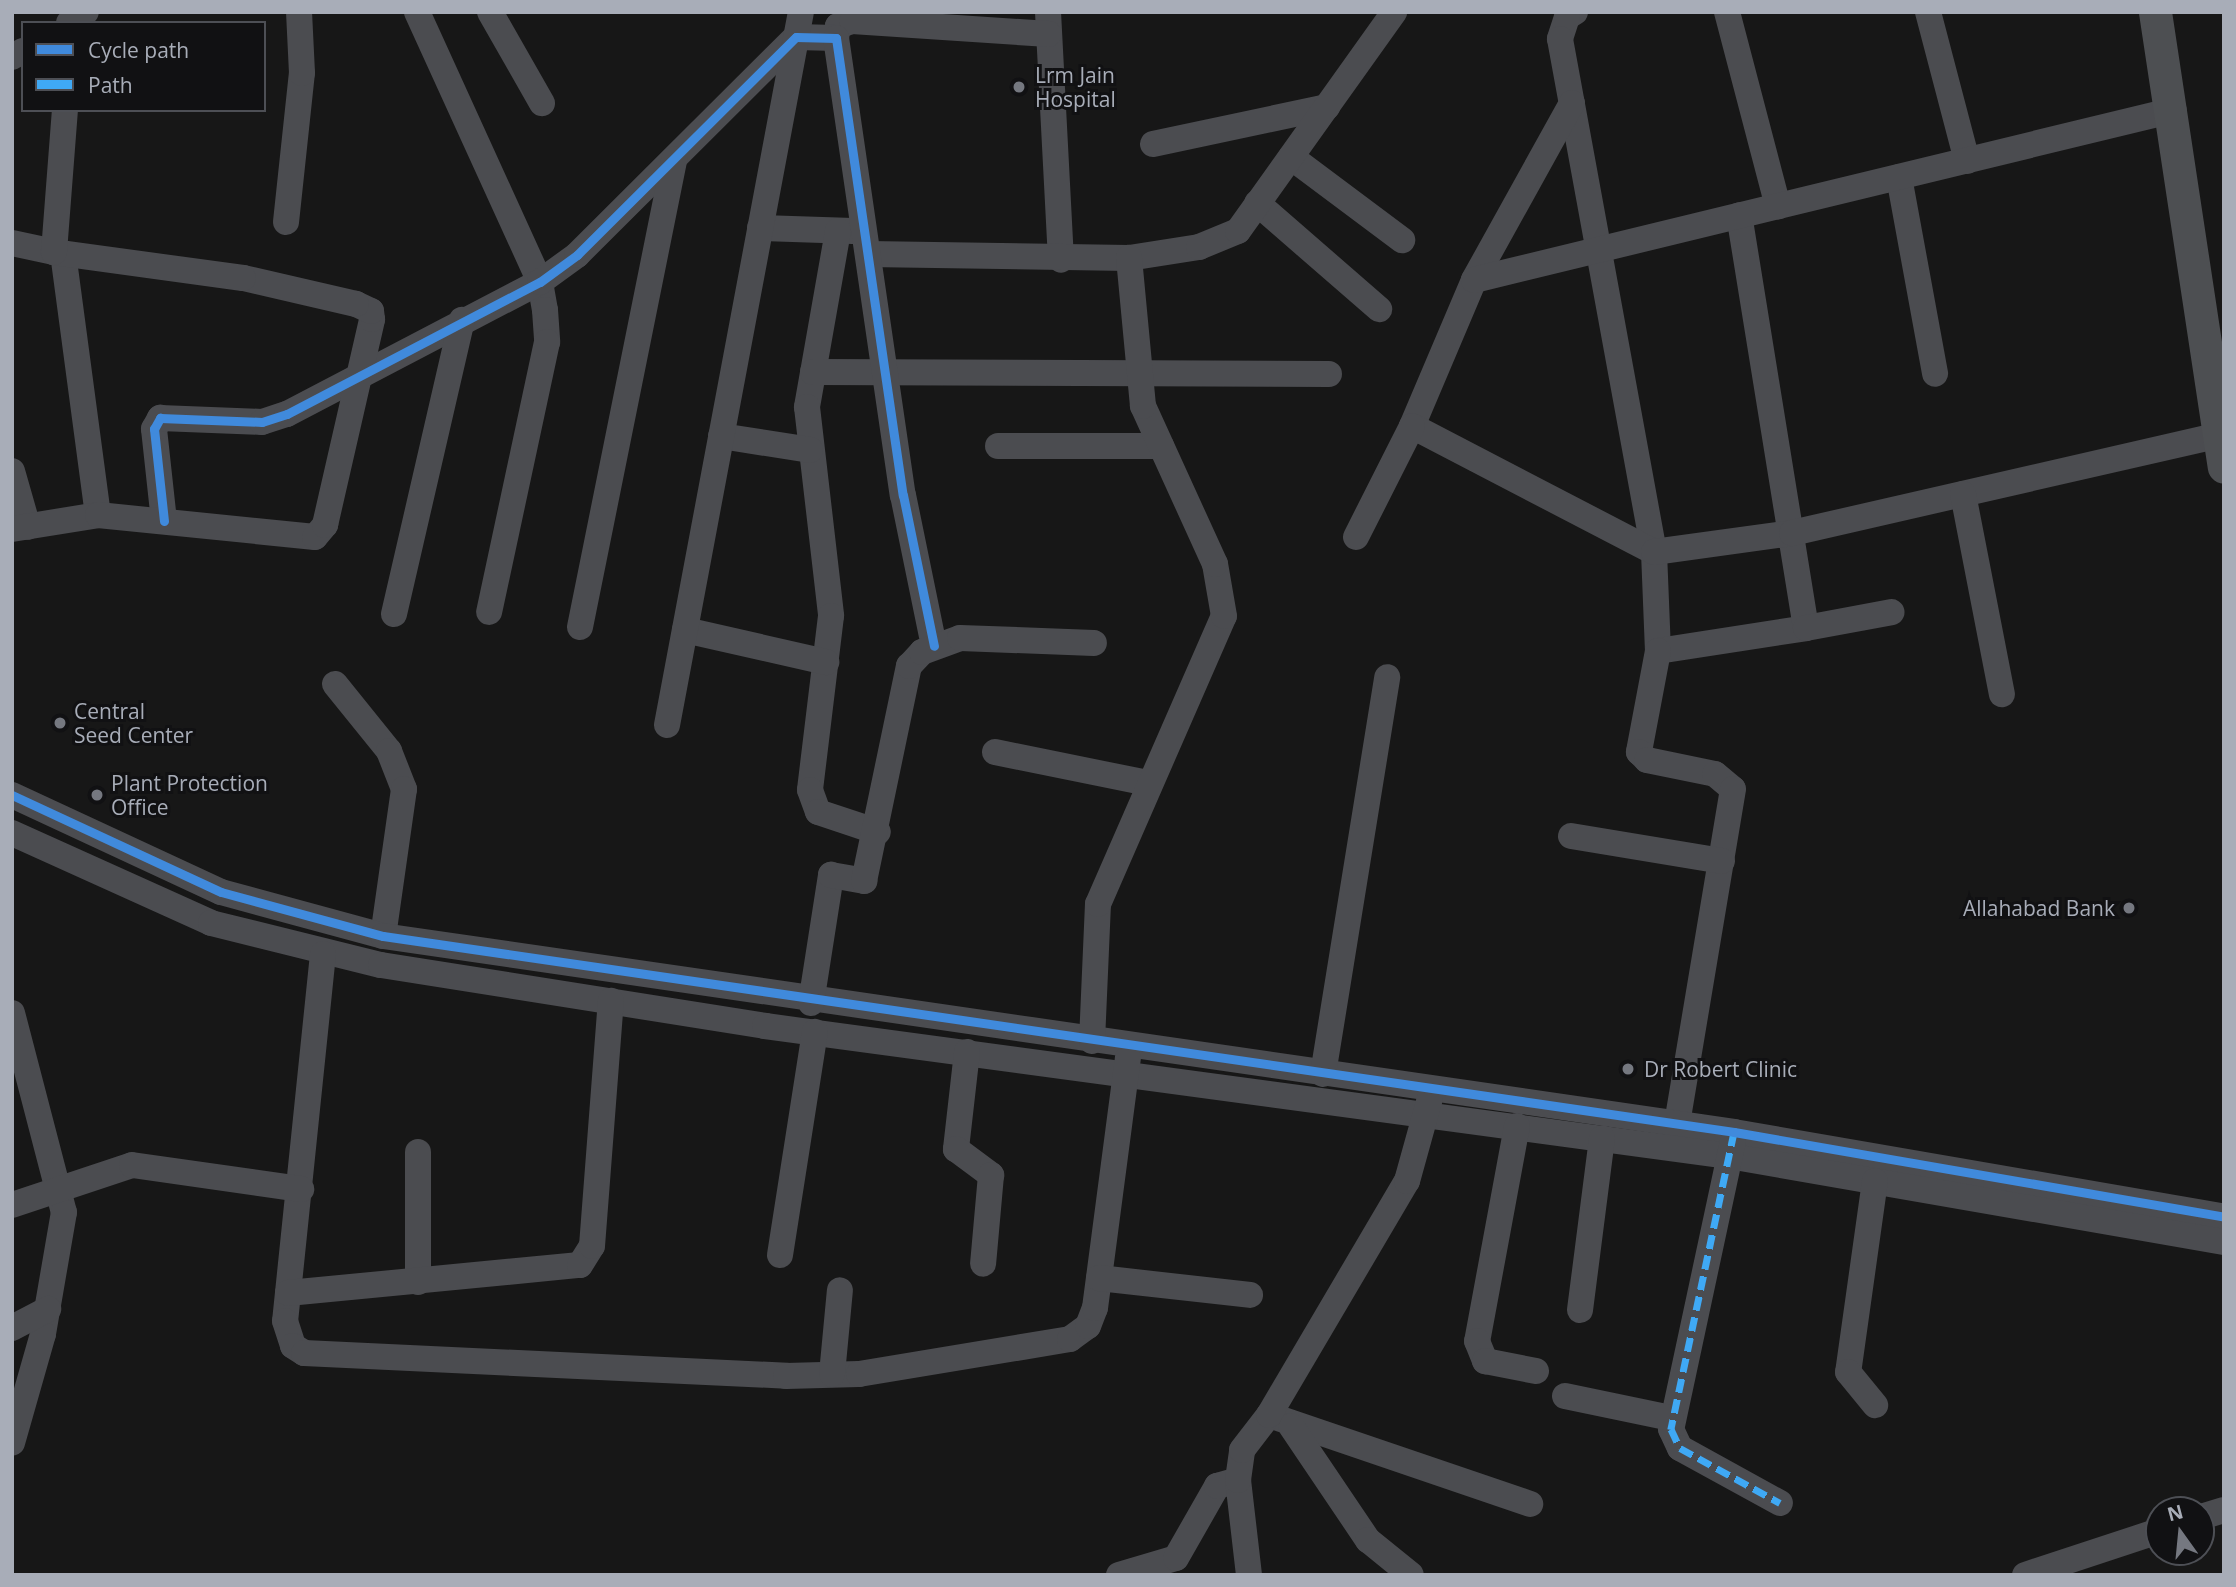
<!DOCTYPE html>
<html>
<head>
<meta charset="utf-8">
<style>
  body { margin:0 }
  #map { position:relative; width:2236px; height:1587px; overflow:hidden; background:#171717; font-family:"Open Sans",sans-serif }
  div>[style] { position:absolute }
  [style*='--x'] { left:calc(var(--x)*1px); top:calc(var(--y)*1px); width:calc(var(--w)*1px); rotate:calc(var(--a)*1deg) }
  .minor>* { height:26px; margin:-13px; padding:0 13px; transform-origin:13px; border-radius:13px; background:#4b4c50 }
  .major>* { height:33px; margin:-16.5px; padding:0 16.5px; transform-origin:16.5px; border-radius:16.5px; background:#4d4f52 }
  .quiet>* { height:7px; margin-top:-3.5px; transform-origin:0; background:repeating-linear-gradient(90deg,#3fa9f5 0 14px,transparent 0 21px) }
  .cycleway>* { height:9px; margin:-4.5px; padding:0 4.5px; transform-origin:4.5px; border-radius:4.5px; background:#408adc }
  .dots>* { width:19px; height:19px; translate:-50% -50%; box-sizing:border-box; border:4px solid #111113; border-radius:50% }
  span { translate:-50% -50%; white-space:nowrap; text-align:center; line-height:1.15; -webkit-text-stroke:6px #111113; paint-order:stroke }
  .poi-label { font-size:21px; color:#a8adb8 }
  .left { translate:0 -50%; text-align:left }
  .right { translate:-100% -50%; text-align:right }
  .frame { position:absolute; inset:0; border:14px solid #a8adb8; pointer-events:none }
  .legend { position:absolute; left:21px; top:21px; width:245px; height:91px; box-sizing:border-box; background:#111113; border:2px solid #4d4f55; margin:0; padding:9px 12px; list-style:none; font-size:21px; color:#a8adb8 }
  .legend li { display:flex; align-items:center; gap:14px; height:35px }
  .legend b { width:35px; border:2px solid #4d4f55 }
  .north { position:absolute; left:2145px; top:1496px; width:70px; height:70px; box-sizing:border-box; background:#111113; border:2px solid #4d4f55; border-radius:50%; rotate:345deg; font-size:19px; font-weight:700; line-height:28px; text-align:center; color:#a8adb8 }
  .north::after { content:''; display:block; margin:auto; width:24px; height:32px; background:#757880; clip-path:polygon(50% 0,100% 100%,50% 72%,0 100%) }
</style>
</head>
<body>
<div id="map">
  <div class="minor">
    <div style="--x:417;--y:12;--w:297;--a:65.5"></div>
    <div style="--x:540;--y:282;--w:28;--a:80"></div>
    <div style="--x:545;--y:310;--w:32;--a:86"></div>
    <div style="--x:547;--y:342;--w:276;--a:102.1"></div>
    <div style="--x:490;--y:12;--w:105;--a:60.3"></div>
    <div style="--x:1048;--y:12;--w:248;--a:87"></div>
    <div style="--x:1575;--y:12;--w:9;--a:148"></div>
    <div style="--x:1567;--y:17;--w:23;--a:108"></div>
    <div style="--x:1560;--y:39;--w:522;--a:79.62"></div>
    <div style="--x:1654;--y:552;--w:99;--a:87.7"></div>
    <div style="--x:1658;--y:651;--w:150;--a:-8.8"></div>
    <div style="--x:1806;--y:628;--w:418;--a:-99.2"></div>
    <div style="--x:1727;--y:12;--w:201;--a:75.3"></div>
    <div style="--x:1928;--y:12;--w:154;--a:75.3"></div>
    <div style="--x:69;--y:23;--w:20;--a:-33"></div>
    <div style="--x:836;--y:38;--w:12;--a:-81"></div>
    <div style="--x:838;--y:26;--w:15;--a:-20"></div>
    <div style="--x:852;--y:21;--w:197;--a:3.8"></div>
    <div style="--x:12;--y:57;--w:13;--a:-29"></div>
    <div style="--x:1572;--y:103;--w:202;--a:119"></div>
    <div style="--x:1474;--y:280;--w:159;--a:113"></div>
    <div style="--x:1412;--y:426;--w:273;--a:27.5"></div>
    <div style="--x:1654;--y:552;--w:139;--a:-7.8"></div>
    <div style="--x:1792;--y:533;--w:439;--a:-12.9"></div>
    <div style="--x:1153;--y:144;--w:178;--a:-12"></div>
    <div style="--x:1291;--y:157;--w:139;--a:36.8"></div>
    <div style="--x:1899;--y:177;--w:200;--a:79.6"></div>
    <div style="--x:1257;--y:203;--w:162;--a:41"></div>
    <div style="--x:286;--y:222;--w:150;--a:-83.9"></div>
    <div style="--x:302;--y:73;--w:61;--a:-92.8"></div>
    <div style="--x:760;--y:228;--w:93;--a:1.8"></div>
    <div style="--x:838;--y:231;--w:179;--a:100"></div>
    <div style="--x:807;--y:407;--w:210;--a:83.4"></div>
    <div style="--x:831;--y:616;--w:175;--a:96.9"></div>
    <div style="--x:810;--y:790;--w:23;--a:70"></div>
    <div style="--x:818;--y:812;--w:63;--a:18.4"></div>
    <div style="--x:12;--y:243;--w:43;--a:12.1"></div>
    <div style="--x:63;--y:253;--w:264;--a:82.4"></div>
    <div style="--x:868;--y:254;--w:261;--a:0.9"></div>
    <div style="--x:1129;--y:258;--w:71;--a:-8.9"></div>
    <div style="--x:1199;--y:247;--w:42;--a:-22.3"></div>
    <div style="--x:1238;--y:231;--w:269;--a:-54.5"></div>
    <div style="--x:1474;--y:280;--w:720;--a:-13.65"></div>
    <div style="--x:813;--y:372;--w:516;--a:0.22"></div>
    <div style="--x:721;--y:436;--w:90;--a:8.9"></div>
    <div style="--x:998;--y:446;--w:163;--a:0"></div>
    <div style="--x:12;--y:471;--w:58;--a:74.1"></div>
    <div style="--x:1963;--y:494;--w:204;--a:79"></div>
    <div style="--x:164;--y:521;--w:93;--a:-96.2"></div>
    <div style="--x:154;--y:429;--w:13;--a:-61"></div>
    <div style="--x:160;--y:418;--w:102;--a:2.2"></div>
    <div style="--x:262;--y:422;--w:26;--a:-18"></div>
    <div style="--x:287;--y:414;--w:285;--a:-27.6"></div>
    <div style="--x:540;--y:282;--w:46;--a:-36.1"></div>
    <div style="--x:577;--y:255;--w:309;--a:-44.9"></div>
    <div style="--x:796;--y:37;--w:40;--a:1.4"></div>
    <div style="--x:836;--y:38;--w:462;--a:81.7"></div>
    <div style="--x:903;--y:495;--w:154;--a:78.4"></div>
    <div style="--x:12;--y:529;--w:87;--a:-9.2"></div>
    <div style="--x:98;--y:515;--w:218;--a:5.8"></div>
    <div style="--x:315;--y:537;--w:16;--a:-50"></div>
    <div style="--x:325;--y:525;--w:211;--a:-77.1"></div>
    <div style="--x:372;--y:319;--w:8;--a:-97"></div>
    <div style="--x:371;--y:311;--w:17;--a:-155"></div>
    <div style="--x:356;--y:304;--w:116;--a:-167"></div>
    <div style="--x:243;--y:278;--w:191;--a:-172.2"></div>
    <div style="--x:54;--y:252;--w:142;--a:-85.6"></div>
    <div style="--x:1356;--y:537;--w:124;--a:-63.2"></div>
    <div style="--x:394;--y:614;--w:302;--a:-77"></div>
    <div style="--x:580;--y:627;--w:477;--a:-78.6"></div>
    <div style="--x:1806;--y:628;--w:87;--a:-10.5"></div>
    <div style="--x:685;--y:630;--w:145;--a:12.8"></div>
    <div style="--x:1658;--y:651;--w:103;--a:100.7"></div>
    <div style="--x:1639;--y:752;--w:11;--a:45"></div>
    <div style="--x:1647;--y:760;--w:69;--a:11.6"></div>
    <div style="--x:1715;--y:774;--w:23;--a:40"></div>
    <div style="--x:1733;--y:789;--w:340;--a:99.5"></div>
    <div style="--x:335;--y:684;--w:86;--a:51.1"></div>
    <div style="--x:389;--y:751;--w:41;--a:68.5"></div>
    <div style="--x:404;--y:789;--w:148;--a:98.1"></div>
    <div style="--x:667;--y:725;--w:725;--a:-79.36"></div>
    <div style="--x:995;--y:752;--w:156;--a:11.5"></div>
    <div style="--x:12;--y:795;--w:230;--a:24.9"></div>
    <div style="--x:221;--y:892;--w:168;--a:15.2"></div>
    <div style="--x:383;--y:936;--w:1365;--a:8.25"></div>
    <div style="--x:1734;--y:1132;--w:497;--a:9.8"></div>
    <div style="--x:12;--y:833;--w:218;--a:24.3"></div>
    <div style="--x:211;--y:923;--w:175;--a:13.9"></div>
    <div style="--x:381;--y:965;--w:389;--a:9"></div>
    <div style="--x:765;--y:1026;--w:973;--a:7.68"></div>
    <div style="--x:1729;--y:1156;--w:502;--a:9.86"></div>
    <div style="--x:1571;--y:836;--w:153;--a:9.4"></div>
    <div style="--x:323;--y:954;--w:369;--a:95.9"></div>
    <div style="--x:285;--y:1321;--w:26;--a:72"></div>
    <div style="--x:293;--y:1346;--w:13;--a:32"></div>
    <div style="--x:304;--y:1353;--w:483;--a:2.7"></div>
    <div style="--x:786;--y:1376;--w:73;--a:-1.6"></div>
    <div style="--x:859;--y:1374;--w:214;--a:-9.4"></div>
    <div style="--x:1070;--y:1339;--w:22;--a:-36"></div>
    <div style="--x:1088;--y:1326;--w:19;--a:-69"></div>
    <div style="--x:1095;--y:1308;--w:252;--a:-82.5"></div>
    <div style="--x:811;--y:1003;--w:130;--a:-81.1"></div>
    <div style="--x:831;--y:875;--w:34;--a:10"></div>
    <div style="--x:864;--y:881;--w:220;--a:-78.2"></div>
    <div style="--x:909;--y:666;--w:19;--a:-47"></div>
    <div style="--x:922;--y:652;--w:40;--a:-20.2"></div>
    <div style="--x:960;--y:638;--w:134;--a:2.1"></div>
    <div style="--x:12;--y:1013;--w:206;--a:75.4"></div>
    <div style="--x:64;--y:1212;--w:124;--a:99.8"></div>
    <div style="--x:43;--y:1334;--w:113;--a:105.9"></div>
    <div style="--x:1092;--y:1041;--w:137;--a:-87.5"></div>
    <div style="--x:1098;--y:904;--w:314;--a:-66.4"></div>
    <div style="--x:1224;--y:616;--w:53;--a:-99.8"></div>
    <div style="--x:1215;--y:564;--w:174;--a:-114.5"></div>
    <div style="--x:1143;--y:406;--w:149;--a:-95.4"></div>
    <div style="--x:967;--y:1052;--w:98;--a:96.5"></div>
    <div style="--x:956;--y:1149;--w:44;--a:36.6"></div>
    <div style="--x:991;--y:1175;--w:89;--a:95.1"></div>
    <div style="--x:1323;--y:1074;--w:402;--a:-80.8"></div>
    <div style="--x:1517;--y:1126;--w:219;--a:100.5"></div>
    <div style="--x:1477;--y:1341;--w:22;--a:68"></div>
    <div style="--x:1485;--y:1361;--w:52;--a:11.1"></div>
    <div style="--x:1733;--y:1141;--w:295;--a:102.1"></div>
    <div style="--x:1671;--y:1429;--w:21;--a:65"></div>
    <div style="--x:1680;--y:1448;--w:114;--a:28.8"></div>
    <div style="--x:1875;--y:1181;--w:193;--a:98"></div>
    <div style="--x:1848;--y:1372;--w:43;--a:50.7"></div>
    <div style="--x:12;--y:1205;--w:126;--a:-18.4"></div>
    <div style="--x:132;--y:1165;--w:171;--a:8.1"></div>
    <div style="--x:780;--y:1255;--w:226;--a:-81.1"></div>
    <div style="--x:1099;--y:1278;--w:152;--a:6.4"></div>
    <div style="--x:418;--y:1282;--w:130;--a:-90"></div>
    <div style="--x:288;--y:1293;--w:293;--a:-5.5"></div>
    <div style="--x:580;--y:1265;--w:22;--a:-58"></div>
    <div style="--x:592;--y:1246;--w:246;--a:-85.6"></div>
    <div style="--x:1580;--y:1310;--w:173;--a:-82.7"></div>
    <div style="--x:12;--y:1328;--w:41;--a:-27.8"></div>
    <div style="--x:832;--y:1374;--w:84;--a:-84.6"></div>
    <div style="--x:1565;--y:1396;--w:108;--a:11.7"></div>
    <div style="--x:1269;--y:1415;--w:276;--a:18.8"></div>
    <div style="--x:1291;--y:1426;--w:138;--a:56"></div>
    <div style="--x:1368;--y:1540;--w:55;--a:39.1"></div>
    <div style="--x:2201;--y:1517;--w:24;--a:-17"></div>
    <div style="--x:1119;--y:1575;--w:59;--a:-16.6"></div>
    <div style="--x:1176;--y:1558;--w:83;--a:-60.3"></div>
    <div style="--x:1217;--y:1486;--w:22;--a:-16"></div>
    <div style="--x:1249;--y:1575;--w:96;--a:-96.6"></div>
    <div style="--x:1238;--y:1480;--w:30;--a:-82"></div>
    <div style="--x:1242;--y:1450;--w:44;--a:-52.4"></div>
    <div style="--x:1269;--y:1415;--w:272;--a:-59.5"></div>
    <div style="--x:1407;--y:1181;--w:86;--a:-74.5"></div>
    <div style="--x:2025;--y:1575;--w:141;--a:-18.2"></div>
  </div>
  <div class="major">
    <div style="--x:2155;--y:12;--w:460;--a:81.4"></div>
  </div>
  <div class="quiet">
    <div style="--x:1734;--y:1132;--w:304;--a:102"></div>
    <div style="--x:1671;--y:1429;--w:21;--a:65"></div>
    <div style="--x:1680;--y:1448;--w:114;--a:28.8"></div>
  </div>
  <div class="cycleway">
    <div style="--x:164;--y:521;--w:93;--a:-96.2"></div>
    <div style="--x:154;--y:429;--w:13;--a:-61"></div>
    <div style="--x:160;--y:418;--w:102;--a:2.2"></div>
    <div style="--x:262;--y:422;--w:26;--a:-18"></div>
    <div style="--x:287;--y:414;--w:285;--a:-27.6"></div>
    <div style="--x:540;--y:282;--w:46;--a:-36.1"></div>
    <div style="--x:577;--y:255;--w:309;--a:-44.9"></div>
    <div style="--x:796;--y:37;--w:40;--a:1.4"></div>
    <div style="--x:836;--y:38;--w:462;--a:81.7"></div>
    <div style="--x:903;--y:495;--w:154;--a:78.4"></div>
    <div style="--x:12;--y:795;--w:230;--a:24.9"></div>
    <div style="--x:221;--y:892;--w:168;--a:15.2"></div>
    <div style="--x:383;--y:936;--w:1365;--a:8.25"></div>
    <div style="--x:1734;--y:1132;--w:497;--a:9.8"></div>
  </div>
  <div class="dots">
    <div style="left:1019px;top:87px;background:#757880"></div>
    <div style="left:60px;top:723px;background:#757880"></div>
    <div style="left:97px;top:795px;background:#757880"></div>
    <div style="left:2129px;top:908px;background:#757880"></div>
    <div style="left:1628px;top:1069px;background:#757880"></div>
  </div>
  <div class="poi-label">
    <span class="left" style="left:1035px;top:87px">Lrm Jain<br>Hospital</span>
    <span class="left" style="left:74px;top:723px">Central<br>Seed Center</span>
    <span class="left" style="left:111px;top:795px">Plant Protection<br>Office</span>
    <span class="right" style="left:2115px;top:908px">Allahabad Bank</span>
    <span class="left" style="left:1644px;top:1069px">Dr Robert Clinic</span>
  </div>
  <div class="frame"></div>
  <ul class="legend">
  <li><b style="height:9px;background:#408adc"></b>Cycle path</li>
  <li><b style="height:9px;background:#3fa9f5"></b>Path</li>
  </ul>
  <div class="north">N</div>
</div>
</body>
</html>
